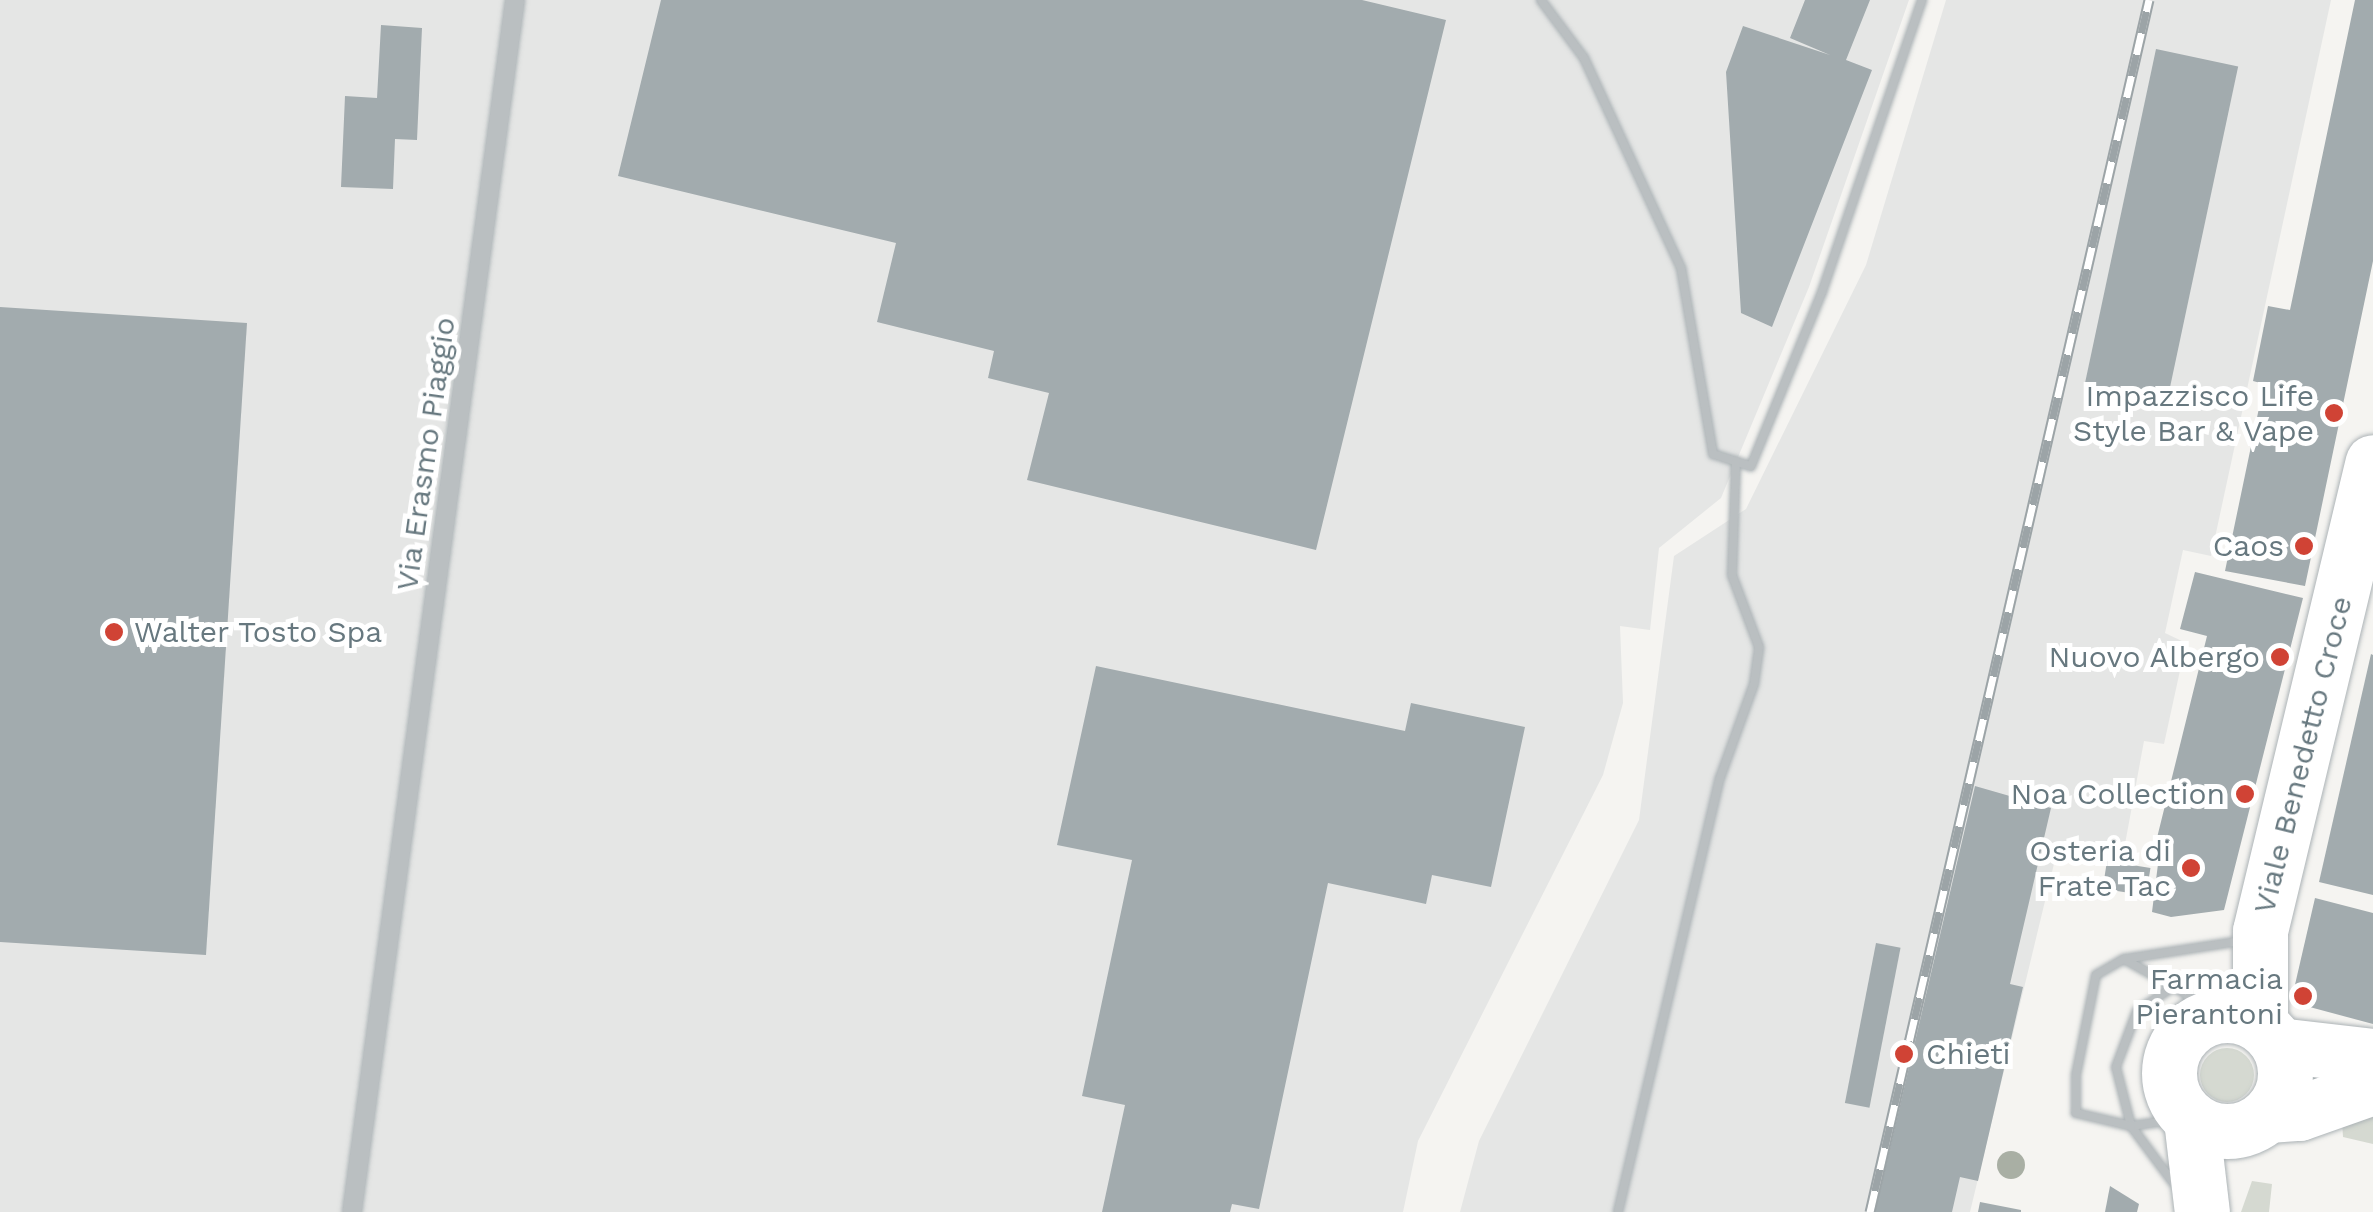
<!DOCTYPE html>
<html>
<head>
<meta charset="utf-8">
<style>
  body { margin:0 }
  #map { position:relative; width:2373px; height:1212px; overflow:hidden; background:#f5f4f1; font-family:"Work Sans",sans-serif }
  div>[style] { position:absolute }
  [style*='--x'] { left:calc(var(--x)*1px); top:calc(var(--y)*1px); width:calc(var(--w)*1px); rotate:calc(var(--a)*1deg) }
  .built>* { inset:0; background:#e5e6e5 }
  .green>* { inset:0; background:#d5d9d1 }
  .round { border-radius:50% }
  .building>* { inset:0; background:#a2abae; transform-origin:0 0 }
  .roads { filter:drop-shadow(0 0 2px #acb3b6) drop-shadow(0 0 2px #acb3b6) }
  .service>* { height:8px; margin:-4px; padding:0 4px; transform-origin:4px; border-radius:4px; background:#babfc1 }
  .tertiary>* { height:18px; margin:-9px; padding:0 9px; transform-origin:9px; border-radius:9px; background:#babfc1 }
  .secondary>* { height:55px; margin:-27.5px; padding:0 27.5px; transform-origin:27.5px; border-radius:27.5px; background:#fff }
  .primary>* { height:55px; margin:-27.5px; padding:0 27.5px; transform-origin:27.5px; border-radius:27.5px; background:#fff }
  .primary>.ring { margin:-27.5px; padding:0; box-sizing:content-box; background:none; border:55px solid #fff; border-radius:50% }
  .rail>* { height:11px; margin-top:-5.5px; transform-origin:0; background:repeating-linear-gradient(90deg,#fff 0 22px,#9ca4a7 0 44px); box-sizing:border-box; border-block:2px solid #9ca4a7 }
  .trees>* { width:28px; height:28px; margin:-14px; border-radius:50%; background:#a9afa4 }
  .dots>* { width:28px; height:28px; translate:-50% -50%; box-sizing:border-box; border:5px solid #fff; border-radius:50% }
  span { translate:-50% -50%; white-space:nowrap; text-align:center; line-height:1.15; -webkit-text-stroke:10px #fff; paint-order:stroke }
  .poi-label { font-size:30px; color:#67787f }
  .right { translate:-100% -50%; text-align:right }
  .left { translate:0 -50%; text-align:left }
  .street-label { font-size:30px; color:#67787f }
</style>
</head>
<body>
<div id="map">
  <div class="built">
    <div style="clip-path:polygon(0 0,1909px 0,1809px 287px,1721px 498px,1659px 548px,1650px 630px,1620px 626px,1623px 703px,1603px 775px,1418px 1141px,1403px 1212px,0 1212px)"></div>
    <div style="clip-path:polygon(1946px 0,2331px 0,2211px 556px,2183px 550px,2165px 633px,2186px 643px,2164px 744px,2144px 741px,2123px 855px,2059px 843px,1970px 1212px,1460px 1212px,1479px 1141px,1639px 820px,1674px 556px,1746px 509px,1866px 265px)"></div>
  </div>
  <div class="green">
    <div class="round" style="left:2200px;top:1048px;width:54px;height:54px"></div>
    <div style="clip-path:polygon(2373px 1109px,2373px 1144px,2343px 1137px,2342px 1122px)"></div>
    <div style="clip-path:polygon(2252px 1181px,2272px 1184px,2269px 1212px,2241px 1212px)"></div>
  </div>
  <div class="building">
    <div style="clip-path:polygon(661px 0,1362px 0,1446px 20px,1316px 550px,1027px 480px,1049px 393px,988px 378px,994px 351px,877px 322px,896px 243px,618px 176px)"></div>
    <div style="clip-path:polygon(1805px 0,1870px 0,1846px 60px,1872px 70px,1772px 327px,1741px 313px,1726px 72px,1743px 26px,1830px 55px,1790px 38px)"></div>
    <div style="clip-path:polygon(2355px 0,2373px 0,2373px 261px,2305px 586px,2225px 571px,2264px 384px,2253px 381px,2268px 306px,2290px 310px)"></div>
    <div style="clip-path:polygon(381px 25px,422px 28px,417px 140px,395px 139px,393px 189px,341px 187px,345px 96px,377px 98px)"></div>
    <div style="left:2156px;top:49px;width:84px;height:346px;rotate:12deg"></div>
    <div style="clip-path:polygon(0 307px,247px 323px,206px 955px,0 942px)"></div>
    <div style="clip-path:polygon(2195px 572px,2303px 598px,2224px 910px,2171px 917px,2152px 912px,2158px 864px,2151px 862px,2207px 636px,2180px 629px)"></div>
    <div style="clip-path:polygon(2371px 654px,2373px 655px,2373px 895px,2319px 882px)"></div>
    <div style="clip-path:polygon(1096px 666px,1405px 731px,1411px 703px,1525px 727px,1491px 887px,1432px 875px,1426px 904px,1328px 883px,1259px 1209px,1232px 1204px,1230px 1212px,1102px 1212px,1125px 1105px,1082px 1096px,1132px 860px,1057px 845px)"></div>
    <div style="clip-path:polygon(1975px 786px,2051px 808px,2010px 984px,2023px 987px,1978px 1181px,1960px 1177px,1952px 1212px,1875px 1212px)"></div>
    <div style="left:2107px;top:861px;width:44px;height:28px;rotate:9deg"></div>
    <div style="clip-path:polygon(2315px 898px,2373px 913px,2373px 1024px,2291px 1002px)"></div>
    <div style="left:1876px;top:943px;width:25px;height:163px;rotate:11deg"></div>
    <div style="clip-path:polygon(2110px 1186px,2139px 1204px,2137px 1212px,2105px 1212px)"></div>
    <div style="clip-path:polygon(1980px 1202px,2021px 1210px,2021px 1212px,1978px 1212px)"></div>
  </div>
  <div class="roads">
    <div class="service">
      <div style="--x:1541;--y:0;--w:72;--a:53.4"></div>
      <div style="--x:1584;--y:58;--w:231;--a:65.2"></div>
      <div style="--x:1681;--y:268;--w:189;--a:80.2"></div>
      <div style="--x:1713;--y:454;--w:40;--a:18"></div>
      <div style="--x:1751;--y:466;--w:188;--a:-67.8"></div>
      <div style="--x:1822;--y:292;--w:309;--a:-71.1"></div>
      <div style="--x:2124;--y:959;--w:71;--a:29.4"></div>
      <div style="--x:2186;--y:994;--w:32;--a:54"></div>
      <div style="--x:2173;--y:987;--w:43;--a:146.3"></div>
      <div style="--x:2137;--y:1011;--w:60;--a:110.6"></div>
      <div style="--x:2116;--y:1067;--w:61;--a:75.7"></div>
      <div style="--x:2131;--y:1126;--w:74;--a:53.3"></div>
      <div style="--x:2172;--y:1120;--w:41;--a:171.7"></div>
      <div style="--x:2131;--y:1126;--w:57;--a:-166.7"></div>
      <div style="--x:2076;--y:1113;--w:38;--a:-90"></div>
      <div style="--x:2076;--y:1075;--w:102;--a:-78.7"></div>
      <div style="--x:2096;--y:975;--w:32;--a:-30"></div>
      <div style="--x:2124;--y:959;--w:117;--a:-8.8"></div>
      <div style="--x:1618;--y:1212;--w:446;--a:-76.8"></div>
      <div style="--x:1720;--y:778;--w:100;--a:-70.1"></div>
      <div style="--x:1754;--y:684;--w:37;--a:-82"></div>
      <div style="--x:1759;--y:647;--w:77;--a:-110.6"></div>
      <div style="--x:1732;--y:575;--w:114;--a:-88"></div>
    </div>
    <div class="tertiary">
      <div style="--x:352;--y:1212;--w:1223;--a:-82.34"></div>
    </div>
    <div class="secondary">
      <div style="--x:2278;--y:1045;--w:96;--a:6.6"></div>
      <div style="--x:2268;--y:1115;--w:31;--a:-4"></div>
      <div style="--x:2299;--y:1113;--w:78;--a:-19.4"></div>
    </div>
    <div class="primary">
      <div class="ring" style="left:2169px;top:1015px;width:61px;height:61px"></div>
      <div style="--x:2260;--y:1025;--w:94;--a:-90"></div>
      <div style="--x:2260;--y:931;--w:482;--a:-76.5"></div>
      <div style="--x:2191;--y:1119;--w:94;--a:83.3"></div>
    </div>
  </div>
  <div class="rail">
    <div style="--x:1870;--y:1212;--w:1244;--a:-77.04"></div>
  </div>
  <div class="trees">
    <div style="left:2011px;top:1165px"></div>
  </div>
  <div class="dots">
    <div style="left:2334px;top:413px;background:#d04335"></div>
    <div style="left:2304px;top:546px;background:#d04335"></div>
    <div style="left:114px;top:632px;background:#d04335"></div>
    <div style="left:2280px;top:657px;background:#d04335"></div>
    <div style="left:2245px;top:794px;background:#d04335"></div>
    <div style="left:2191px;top:868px;background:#d04335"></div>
    <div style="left:2303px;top:996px;background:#d04335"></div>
    <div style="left:1904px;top:1054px;background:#d04335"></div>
  </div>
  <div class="poi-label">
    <span class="right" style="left:2314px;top:413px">Impazzisco Life<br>Style Bar &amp; Vape</span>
    <span class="right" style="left:2284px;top:546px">Caos</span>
    <span class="left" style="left:134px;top:632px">Walter Tosto Spa</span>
    <span class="right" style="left:2260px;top:657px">Nuovo Albergo</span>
    <span class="right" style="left:2225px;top:794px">Noa Collection</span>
    <span class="right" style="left:2171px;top:868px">Osteria di<br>Frate Tac</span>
    <span class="right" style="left:2283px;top:996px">Farmacia<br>Pierantoni</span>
    <span class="left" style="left:1926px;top:1054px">Chieti</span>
  </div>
  <div class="street-label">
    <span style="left:426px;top:454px;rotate:-82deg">Via Erasmo Piaggio</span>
    <span style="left:2303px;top:755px;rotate:-76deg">Viale Benedetto Croce</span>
  </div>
</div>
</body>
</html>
